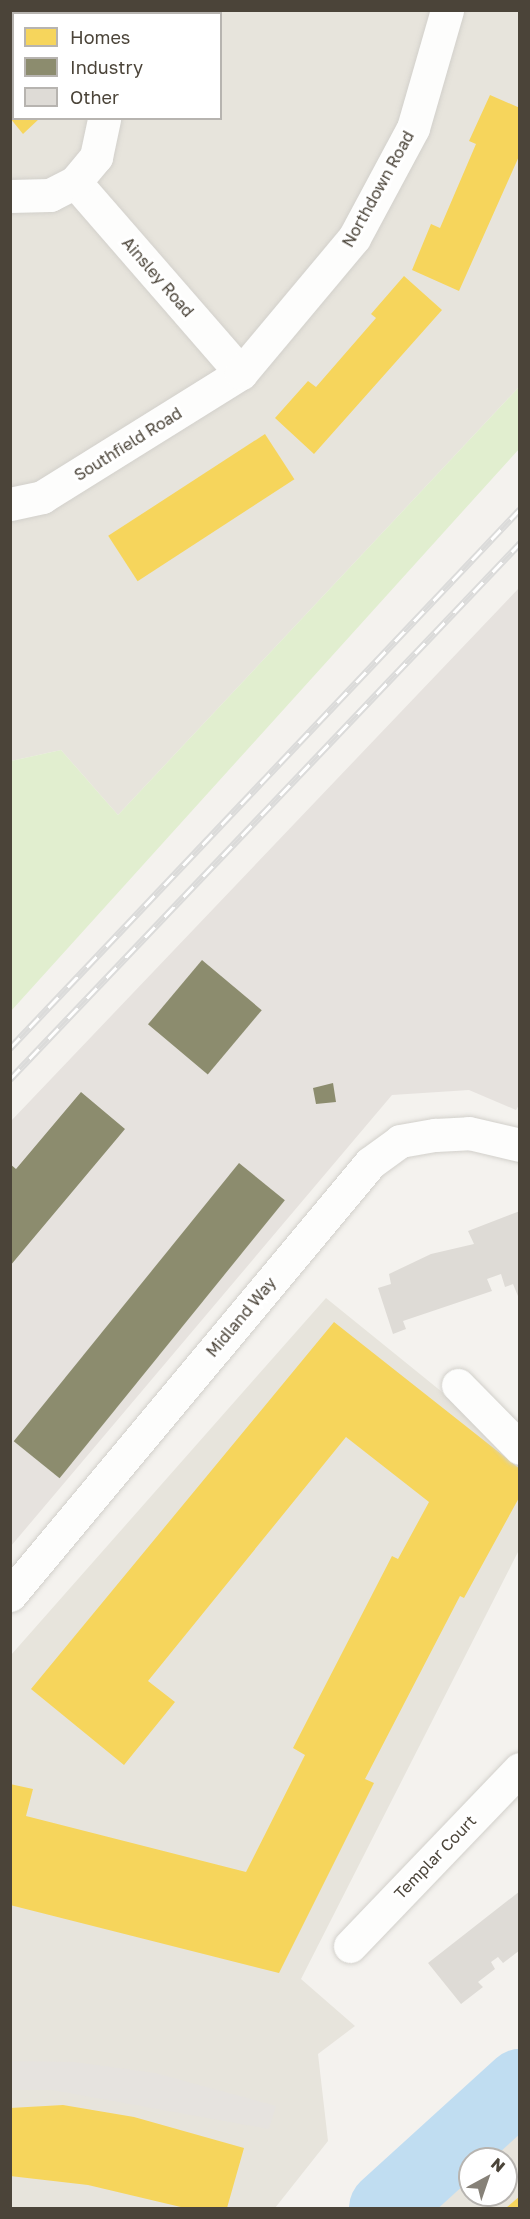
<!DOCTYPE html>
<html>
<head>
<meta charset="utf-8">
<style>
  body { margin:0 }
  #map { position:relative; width:530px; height:2219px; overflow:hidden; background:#f4f2ee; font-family:"Golos Text",sans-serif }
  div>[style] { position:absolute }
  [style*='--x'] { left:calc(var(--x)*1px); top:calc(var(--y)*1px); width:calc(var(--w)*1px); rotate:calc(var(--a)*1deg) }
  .residential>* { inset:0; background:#e7e4dc }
  .industrial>* { inset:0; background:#e6e2de }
  .green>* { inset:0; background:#e1eecf }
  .parking>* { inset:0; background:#e6e3df }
  .homes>* { inset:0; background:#f6d55c; transform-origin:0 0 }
  .industry>* { inset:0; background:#8c8c6e; transform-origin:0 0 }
  .river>* { height:72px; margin:-36px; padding:0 36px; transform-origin:36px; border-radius:36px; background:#c0ddf1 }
  .building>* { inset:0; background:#dedbd6 }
  .roads { filter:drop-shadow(0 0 2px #d2d0cb) drop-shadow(0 0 2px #d2d0cb) }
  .minor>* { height:33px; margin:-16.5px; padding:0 16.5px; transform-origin:16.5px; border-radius:16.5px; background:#fdfdfc }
  .rail>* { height:7px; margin-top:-3.5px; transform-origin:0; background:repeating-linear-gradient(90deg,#fff 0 14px,#dbdbda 0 28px); box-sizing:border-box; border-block:2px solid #dbdbda }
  span { translate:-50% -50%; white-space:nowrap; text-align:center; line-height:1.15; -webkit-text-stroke:6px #fff; paint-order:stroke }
  .street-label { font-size:16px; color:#4b4439 }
  .frame { position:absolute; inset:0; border:12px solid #4b4439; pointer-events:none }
  .legend { position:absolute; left:12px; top:12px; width:210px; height:108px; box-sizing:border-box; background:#fff; border:2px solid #b7b4b0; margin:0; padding:8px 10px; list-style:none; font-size:18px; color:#4b4439 }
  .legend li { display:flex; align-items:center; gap:12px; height:30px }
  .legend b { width:30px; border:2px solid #b7b4b0 }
  .north { position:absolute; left:458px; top:2147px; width:60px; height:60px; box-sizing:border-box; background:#fff; border:2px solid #b7b4b0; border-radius:50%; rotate:40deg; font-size:16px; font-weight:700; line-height:24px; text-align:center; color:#4b4439 }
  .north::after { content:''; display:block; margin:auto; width:21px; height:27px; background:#868178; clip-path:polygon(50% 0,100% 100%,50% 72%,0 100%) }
</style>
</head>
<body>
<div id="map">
  <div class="residential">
    <div style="clip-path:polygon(evenodd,10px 11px,519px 11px,519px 387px,118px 815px,61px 750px,11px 761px,10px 11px,14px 14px,220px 14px,220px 118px,14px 118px,14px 14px)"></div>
    <div style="clip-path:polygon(326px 1298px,520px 1455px,519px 1550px,301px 1979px,355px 2026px,318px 2054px,328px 2141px,275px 2208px,11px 2208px,11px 1655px)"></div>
    <div style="clip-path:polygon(519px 2122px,519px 2208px,428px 2208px,470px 2169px,470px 2195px,506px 2195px,506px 2159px,481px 2159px)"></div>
  </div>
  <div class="industrial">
    <div style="clip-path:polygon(519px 588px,519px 1105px,516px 1110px,469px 1090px,392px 1095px,11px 1546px,11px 1121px)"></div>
  </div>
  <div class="green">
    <div style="clip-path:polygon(519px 387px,519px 449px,11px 1011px,11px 761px,61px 750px,118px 815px)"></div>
  </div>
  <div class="parking">
    <div style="clip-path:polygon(11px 2061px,74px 2062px,155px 2073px,276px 2106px,269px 2129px,52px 2090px,11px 2090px)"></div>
  </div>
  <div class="homes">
    <div style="clip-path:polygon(490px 95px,520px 108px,520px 154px,459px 291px,412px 270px,431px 224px,440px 228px,476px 144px,469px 141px)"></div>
    <div style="clip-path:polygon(14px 109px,14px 118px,40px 118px,23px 134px,10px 118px)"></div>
    <div style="clip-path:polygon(404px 276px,442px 310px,314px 454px,275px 418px,308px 381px,316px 387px,376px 318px,371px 314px)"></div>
    <div style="left:265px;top:434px;width:54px;height:187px;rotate:57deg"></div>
    <div style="clip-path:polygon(334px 1322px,520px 1469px,520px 1496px,464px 1598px,460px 1596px,365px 1779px,374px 1783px,279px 1973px,10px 1905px,10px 1784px,33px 1789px,26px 1816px,246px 1872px,305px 1755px,293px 1748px,392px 1556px,398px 1559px,429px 1502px,346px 1437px,148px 1681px,175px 1702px,124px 1765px,31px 1689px)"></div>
    <div style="clip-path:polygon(63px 2105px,134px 2117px,244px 2148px,227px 2208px,185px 2208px,88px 2185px,10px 2176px,10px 2108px)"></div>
    <div style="clip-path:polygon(520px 2196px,520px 2208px,506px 2208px)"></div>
  </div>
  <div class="industry">
    <div style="left:202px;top:960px;width:78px;height:84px;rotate:40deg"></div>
    <div style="clip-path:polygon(333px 1083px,336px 1102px,316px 1104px,313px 1088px)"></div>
    <div style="clip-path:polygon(81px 1092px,125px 1129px,10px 1266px,10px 1164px,16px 1169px)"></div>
    <div style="left:239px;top:1163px;width:59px;height:358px;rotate:39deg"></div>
  </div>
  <div class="river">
    <div style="--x:385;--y:2208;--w:183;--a:-42.3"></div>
  </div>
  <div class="building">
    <div style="clip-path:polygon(520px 1211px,520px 1301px,513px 1284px,505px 1287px,501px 1274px,487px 1279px,492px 1291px,403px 1321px,406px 1329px,393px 1334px,378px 1288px,391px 1284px,389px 1274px,431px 1254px,474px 1244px,468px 1231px)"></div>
    <div style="clip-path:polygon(520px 1891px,520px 1950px,503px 1963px,498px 1957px,491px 1962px,495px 1969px,478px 1982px,483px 1987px,461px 2004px,428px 1963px)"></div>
  </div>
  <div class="roads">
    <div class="minor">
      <div style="--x:108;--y:14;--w:5;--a:-53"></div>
      <div style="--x:10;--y:41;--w:4;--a:0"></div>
      <div style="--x:75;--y:182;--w:253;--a:49"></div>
      <div style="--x:10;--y:196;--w:40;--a:-1.4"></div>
      <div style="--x:50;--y:195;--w:28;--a:-27"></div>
      <div style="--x:75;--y:182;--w:33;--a:-50"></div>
      <div style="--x:96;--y:157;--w:40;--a:-78"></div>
      <div style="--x:10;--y:504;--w:33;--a:-12"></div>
      <div style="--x:42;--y:497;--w:234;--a:-31.9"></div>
      <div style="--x:241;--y:373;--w:176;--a:-50.1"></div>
      <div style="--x:354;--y:238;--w:125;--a:-61.8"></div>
      <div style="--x:413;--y:128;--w:123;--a:-73.9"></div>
      <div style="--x:458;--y:1385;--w:88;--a:45.5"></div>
      <div style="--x:10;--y:1595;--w:562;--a:-50.19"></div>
      <div style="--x:370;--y:1163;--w:37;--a:-36"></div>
      <div style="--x:400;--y:1141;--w:36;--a:-10"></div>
      <div style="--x:435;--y:1135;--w:34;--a:-3"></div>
      <div style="--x:469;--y:1133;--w:52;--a:13.2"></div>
      <div style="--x:350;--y:1946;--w:245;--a:-46.2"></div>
    </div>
  </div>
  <div class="rail">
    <div style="--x:10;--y:1048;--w:742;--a:-46.58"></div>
    <div style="--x:10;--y:1079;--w:740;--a:-46.42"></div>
  </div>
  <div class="street-label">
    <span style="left:378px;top:189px;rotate:-61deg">Northdown Road</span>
    <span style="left:158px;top:277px;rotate:49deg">Ainsley Road</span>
    <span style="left:128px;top:444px;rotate:-32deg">Southfield Road</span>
    <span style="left:241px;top:1317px;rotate:-50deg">Midland Way</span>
    <span style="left:435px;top:1857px;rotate:-46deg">Templar Court</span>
  </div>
  <div class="frame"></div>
  <ul class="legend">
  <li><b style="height:16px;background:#f6d55c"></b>Homes</li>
  <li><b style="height:16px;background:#8c8c6e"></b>Industry</li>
  <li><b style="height:16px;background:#dedbd6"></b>Other</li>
  </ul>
  <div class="north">N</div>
</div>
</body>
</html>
